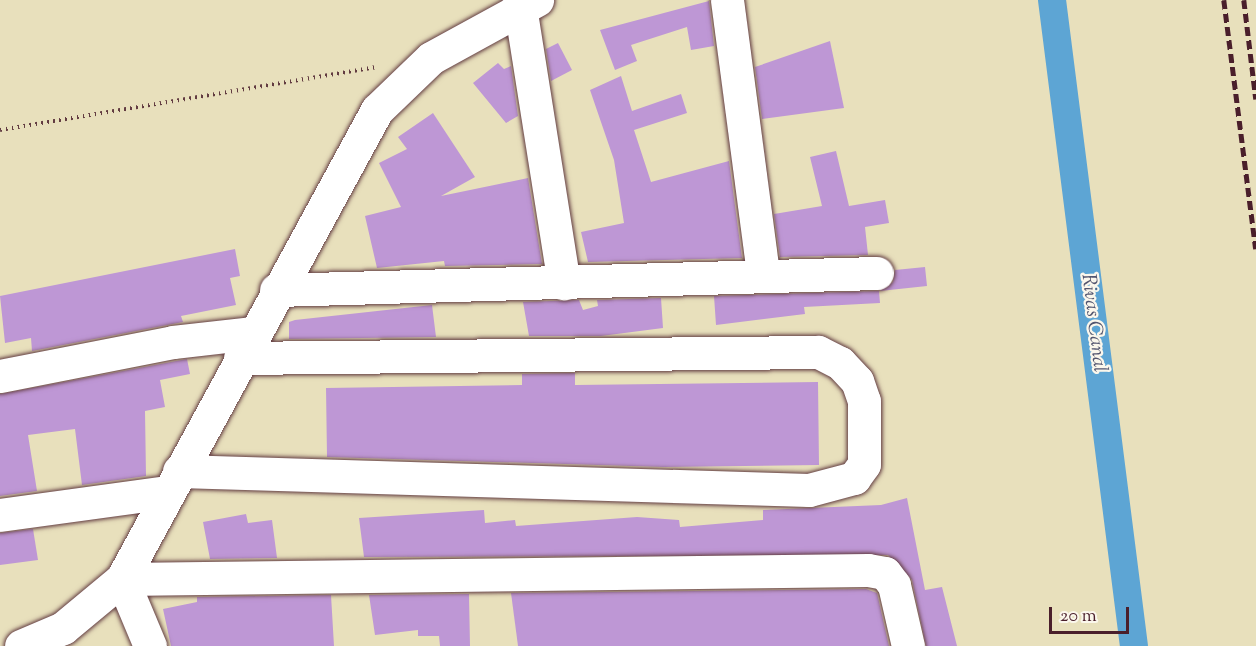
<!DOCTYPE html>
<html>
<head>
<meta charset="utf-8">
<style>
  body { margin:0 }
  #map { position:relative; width:1256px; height:646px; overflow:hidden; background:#e8e0bc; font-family:"Sorts Mill Goudy",serif }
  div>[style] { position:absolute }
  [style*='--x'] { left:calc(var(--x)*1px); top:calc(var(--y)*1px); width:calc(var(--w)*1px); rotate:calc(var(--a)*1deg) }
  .canal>* { height:28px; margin:-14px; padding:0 14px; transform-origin:14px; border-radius:14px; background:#5da5d4 }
  .building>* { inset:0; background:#be97d5 }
  .path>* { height:4px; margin-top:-2px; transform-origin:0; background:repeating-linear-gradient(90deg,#623c41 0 1.5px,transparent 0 6px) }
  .roads { filter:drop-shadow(0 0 2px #623c41) drop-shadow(0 0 2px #623c41) }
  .minor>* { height:33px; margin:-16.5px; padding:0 16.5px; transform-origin:16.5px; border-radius:16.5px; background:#fff }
  .rail>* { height:4.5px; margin-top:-2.25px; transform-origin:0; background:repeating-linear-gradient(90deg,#4a1f2b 0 9px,transparent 0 13.5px) }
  span { translate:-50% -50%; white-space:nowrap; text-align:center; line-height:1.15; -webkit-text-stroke:4.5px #fbf7ec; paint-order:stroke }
  .water-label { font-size:20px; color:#52556f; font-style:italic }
  .scale { position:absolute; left:1049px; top:607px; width:80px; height:27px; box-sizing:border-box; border:3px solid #4a1f2b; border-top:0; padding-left:8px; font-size:18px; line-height:21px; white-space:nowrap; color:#4a1f2b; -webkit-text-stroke:4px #fbf7ec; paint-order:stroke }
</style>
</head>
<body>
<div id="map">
  <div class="canal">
    <div style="--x:1052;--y:0;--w:651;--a:82.77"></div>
  </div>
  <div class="building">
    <div style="clip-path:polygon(709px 1px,714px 46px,691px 50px,687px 27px,631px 45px,637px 61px,615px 70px,600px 30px)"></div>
    <div style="clip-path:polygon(830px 41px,844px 108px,762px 119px,755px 67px)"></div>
    <div style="clip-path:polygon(558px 43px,572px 70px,551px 81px,546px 49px)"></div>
    <div style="clip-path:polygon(498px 63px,504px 69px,511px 66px,518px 116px,506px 123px,473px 83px)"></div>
    <div style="clip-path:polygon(621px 76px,632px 111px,681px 94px,687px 113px,634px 130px,651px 182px,729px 161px,742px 258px,588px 262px,581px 232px,624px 223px,614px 160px,590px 90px)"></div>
    <div style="clip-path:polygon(433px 113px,475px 177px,441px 196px,528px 178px,542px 264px,445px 266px,444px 261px,377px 268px,365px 216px,401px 207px,379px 163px,407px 149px,398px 137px)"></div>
    <div style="clip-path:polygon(836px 151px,849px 206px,885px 200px,889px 223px,865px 227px,868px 255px,780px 257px,774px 214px,822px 206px,810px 157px)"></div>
    <div style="clip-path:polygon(235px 249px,240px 276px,230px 278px,236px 305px,181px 316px,183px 322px,32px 351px,31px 338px,5px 343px,0 296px)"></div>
    <div style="clip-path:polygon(925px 267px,927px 286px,880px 291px,893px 282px,895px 270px)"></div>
    <div style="clip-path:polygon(879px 291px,880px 303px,804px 307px,805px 314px,716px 325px,714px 296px)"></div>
    <div style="clip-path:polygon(661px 298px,663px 328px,601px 336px,529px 336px,523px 302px,579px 300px,583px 310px,598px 306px,597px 300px)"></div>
    <div style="clip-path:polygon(432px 305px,436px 337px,289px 339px,289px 322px,295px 320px)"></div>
    <div style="clip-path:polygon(187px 359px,190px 374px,160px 380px,165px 407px,145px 411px,146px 476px,82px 485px,75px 429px,28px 435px,37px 491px,0 496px,0 394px)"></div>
    <div style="clip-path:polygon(575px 373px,575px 385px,818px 382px,819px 465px,664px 467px,327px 457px,326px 388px,522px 385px,522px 374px)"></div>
    <div style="clip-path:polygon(907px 498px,925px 590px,942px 587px,957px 646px,926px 646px,912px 580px,888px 555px,364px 557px,359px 518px,484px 510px,485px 523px,515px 520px,516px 526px,637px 517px,679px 520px,680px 527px,763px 520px,763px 510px,881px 505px)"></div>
    <div style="clip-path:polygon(246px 514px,248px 523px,272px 520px,277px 558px,210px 559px,203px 522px)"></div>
    <div style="clip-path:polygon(33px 529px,38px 560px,0 565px,0 533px)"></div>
    <div style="clip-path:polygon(866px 589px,877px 593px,889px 646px,518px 646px,511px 593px)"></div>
    <div style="clip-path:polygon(469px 594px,470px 646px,440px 646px,439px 636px,418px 636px,418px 630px,375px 635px,369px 595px)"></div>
    <div style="clip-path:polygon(331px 595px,334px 646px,171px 646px,163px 609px,197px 602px,197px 597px)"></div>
  </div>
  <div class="path">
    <div style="--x:0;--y:130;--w:382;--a:-9.5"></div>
  </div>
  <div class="roads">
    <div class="minor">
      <div style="--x:519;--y:0;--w:287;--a:81"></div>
      <div style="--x:727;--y:0;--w:276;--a:82.5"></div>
      <div style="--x:276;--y:290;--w:601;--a:-1.62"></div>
      <div style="--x:0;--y:376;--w:176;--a:-11.1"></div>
      <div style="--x:173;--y:342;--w:81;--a:-6.4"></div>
      <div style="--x:179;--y:471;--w:630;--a:1.73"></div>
      <div style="--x:809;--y:490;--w:47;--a:-14.9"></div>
      <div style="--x:854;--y:478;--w:17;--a:-54"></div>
      <div style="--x:864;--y:464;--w:63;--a:-90"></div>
      <div style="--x:864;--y:401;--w:21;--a:-109"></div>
      <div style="--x:857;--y:381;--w:25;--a:-133"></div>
      <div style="--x:840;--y:363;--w:25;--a:-153"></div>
      <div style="--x:818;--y:352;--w:578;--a:179.41"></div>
      <div style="--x:0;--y:515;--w:170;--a:-7.8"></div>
      <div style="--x:21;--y:646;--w:46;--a:-23.2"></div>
      <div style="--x:63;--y:628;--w:77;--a:-39.7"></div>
      <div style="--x:122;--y:579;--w:534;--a:-61.47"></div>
      <div style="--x:377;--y:110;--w:75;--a:-43.9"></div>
      <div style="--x:431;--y:58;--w:121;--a:-28.7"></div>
      <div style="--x:150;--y:646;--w:73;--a:-112.7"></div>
      <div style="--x:122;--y:579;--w:746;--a:-0.69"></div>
      <div style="--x:868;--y:570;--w:17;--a:10"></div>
      <div style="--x:885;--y:573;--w:15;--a:53"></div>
      <div style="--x:894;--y:585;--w:63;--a:77.1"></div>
    </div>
  </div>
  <div class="rail">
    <div style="--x:1224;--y:0;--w:251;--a:82.7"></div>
    <div style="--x:1244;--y:0;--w:100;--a:83.1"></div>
  </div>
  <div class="water-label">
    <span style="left:1093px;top:323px;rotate:83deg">Rivas Canal</span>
  </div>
  <div class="scale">20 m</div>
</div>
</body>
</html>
